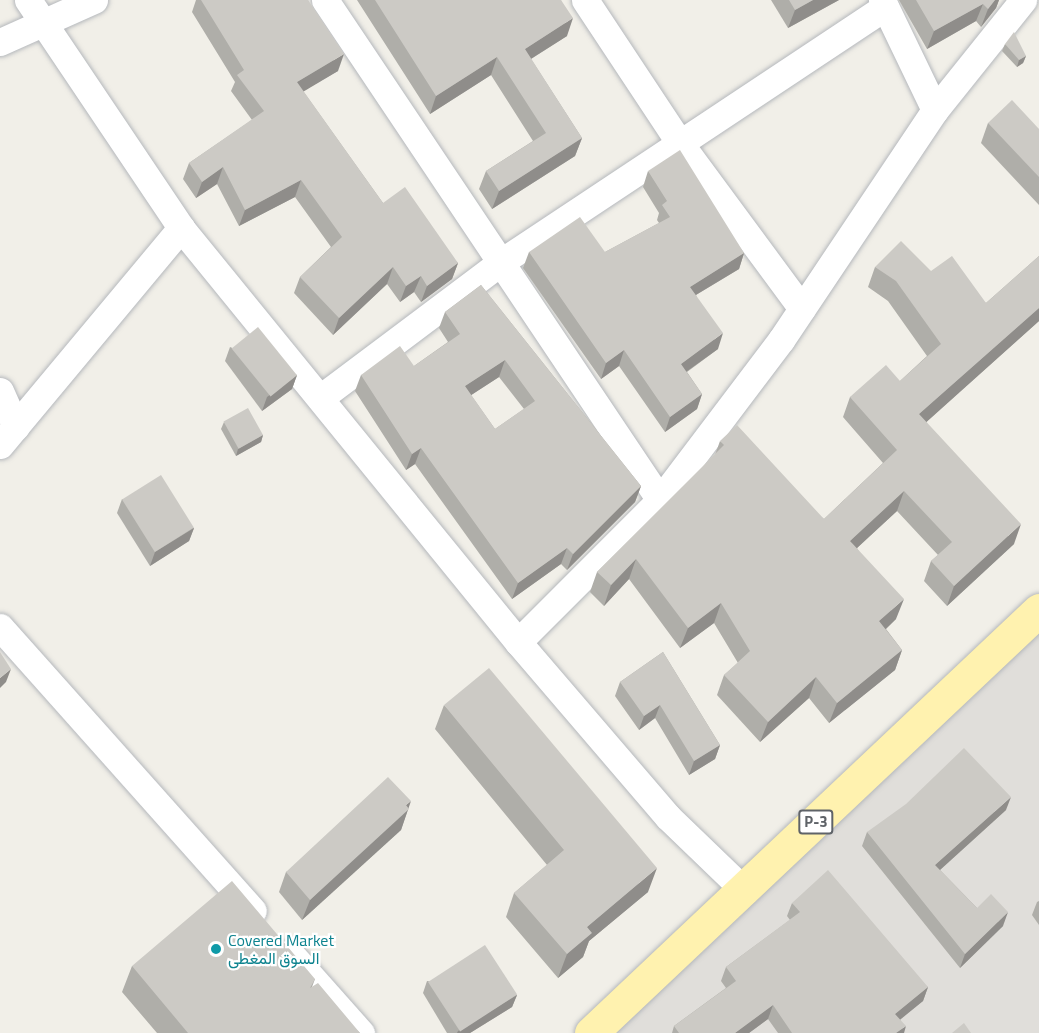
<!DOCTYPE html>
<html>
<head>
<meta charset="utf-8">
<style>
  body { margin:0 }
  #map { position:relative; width:1039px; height:1033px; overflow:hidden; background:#f1efe8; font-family:"Titillium Web",Vazirmatn,sans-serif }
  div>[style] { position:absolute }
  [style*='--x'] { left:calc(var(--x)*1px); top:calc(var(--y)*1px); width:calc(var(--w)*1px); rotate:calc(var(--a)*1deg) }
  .industrial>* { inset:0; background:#e0deda }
  .roads { filter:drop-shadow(0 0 2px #b5b8bc) drop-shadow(0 0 2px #b5b8bc) }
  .street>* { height:27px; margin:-13.5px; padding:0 13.5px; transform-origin:13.5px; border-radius:13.5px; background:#fff }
  .primary>* { height:33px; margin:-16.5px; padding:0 16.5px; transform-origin:16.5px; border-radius:16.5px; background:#fff2af }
  .wall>* { inset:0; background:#afaea9 }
  .shaded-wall>* { inset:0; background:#8f8d8a }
  .building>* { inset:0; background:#cccac5; transform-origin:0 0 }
  .dots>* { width:16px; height:16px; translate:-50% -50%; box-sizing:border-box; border:3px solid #fff; border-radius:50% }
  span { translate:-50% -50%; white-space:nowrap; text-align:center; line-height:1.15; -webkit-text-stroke:4.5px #fff; paint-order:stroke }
  .shield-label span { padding:2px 4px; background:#fff; border:2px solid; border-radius:4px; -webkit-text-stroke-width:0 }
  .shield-label { font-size:15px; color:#5f6368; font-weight:700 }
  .culture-label { font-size:16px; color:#0d838f }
  .left { translate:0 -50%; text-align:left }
</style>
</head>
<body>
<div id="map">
  <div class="industrial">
    <div style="clip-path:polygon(1039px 605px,1039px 1033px,586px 1033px)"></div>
  </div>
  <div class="roads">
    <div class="street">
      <div style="--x:28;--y:0;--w:275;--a:56.1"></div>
      <div style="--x:181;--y:228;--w:534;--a:50.85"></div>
      <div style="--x:518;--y:642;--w:230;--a:49.4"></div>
      <div style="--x:668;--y:817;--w:107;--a:43.9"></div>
      <div style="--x:325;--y:0;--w:602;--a:56.18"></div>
      <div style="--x:585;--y:0;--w:170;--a:56.5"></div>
      <div style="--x:679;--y:142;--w:207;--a:53.6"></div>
      <div style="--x:882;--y:0;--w:122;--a:64.3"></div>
      <div style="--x:0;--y:42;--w:103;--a:-24.1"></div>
      <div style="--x:0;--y:391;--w:39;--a:66"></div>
      <div style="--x:320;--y:398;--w:226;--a:-36.9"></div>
      <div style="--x:501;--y:262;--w:461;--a:-33.6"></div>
      <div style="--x:0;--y:445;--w:283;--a:-50.2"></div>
      <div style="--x:0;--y:627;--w:380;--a:48.3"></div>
      <div style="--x:518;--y:642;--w:201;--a:-45"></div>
      <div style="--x:660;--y:500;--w:201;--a:-52.9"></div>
      <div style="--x:781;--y:340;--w:277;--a:-56.2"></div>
      <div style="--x:935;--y:110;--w:141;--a:-51.3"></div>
      <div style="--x:290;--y:953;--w:107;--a:48.4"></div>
    </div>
    <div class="primary">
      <div style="--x:591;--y:1033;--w:616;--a:-43.36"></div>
    </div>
  </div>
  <div class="wall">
    <div style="clip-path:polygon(196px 0,308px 0,338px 71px,303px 91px,383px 203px,458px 263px,452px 279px,421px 302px,414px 292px,400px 302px,387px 284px,333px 335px,294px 293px,300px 277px,331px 247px,295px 197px,239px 226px,217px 184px,196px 198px,183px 179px,189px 163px,252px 120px,231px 91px,235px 82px,192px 12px)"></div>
    <div style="clip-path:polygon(357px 0,561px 0,567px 36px,531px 59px,582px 138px,575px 156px,492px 209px,479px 189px,486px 171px,533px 141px,491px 75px,430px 114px)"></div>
    <div style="clip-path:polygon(771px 0,839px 0,788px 28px)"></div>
    <div style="clip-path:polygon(899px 0,999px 0,996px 8px,981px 27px,976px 21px,927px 49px)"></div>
    <div style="clip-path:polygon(1005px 44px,1026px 56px,1023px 63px,1017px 67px,1002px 51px)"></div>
    <div style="clip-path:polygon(988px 123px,1039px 129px,1039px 205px,981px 143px)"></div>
    <div style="clip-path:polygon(648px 171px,744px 253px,739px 269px,696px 295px,718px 349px,687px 372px,702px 394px,697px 409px,665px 432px,619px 366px,601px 379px,523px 268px,529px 252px,605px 252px,659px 223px,657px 220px,659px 213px,643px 187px)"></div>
    <div style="clip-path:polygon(1039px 256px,1039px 321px,926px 422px,1014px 544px,947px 606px,924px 581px,931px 561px,938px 555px,897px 511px,857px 548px,896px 619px,886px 629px,902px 650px,895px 670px,829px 723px,809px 698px,760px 742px,717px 695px,724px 675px,738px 663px,714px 623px,680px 648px,629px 579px,604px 606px,590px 592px,597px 572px,715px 455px,720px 441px,824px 519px,883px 463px,843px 417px,850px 397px,900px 381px,927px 356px,888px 301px,868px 287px,875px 267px,931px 271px,986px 303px)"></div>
    <div style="clip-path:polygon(evenodd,481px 285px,641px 486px,635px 502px,567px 570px,561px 564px,512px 599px,415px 464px,406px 470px,355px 391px,361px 375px,414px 366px,448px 342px,439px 328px,445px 312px,481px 285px,499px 377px,524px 409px,495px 429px,471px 395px,499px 377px)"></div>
    <div style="clip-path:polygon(230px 347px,297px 375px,292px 389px,262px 411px,225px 361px)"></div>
    <div style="clip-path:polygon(224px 422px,263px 435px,261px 442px,236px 456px,221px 429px)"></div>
    <div style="clip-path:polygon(122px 499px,194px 528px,189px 541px,150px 566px,117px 513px)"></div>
    <div style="clip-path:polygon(663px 652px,720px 745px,715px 759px,689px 775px,655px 718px,639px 730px,615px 696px,620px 682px)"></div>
    <div style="clip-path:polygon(444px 705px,648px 892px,589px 941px,583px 957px,558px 978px,506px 917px,514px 893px,547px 865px,435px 729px)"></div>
    <div style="clip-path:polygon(408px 809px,401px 830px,302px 920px,279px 892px,286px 872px)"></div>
    <div style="clip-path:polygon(1006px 810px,940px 870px,977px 908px,1003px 926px,960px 968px,862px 846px,867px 832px)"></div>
    <div style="clip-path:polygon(1039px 901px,1039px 925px,1032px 915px,1037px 902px)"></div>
    <div style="clip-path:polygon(792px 903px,928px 987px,923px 1001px,900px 1019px,904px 1033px,778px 1033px,768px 1019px,749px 1033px,672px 1033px,674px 1026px,726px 988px,721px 981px,726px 967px,790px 920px,787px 916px)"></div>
    <div style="clip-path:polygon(132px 966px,315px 979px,312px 987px,360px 1033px,157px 1033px,122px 992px)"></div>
    <div style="clip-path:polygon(427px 981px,517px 995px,512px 1007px,470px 1033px,447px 1033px,423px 993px)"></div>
  </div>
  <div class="shaded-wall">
    <div style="clip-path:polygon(813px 0,839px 0,788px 28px,795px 10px)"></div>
    <div style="clip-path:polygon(995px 0,999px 0,996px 8px,981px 27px,988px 9px)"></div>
    <div style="clip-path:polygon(983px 4px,976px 21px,927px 49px,934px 31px)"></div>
    <div style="clip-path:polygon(573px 18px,567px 36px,518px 67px,525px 49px)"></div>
    <div style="clip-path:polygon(344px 54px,338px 71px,291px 99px,297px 82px)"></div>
    <div style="clip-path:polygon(1026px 56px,1023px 63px,1017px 67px,1019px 60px)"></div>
    <div style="clip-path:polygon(497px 57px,491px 75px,430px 114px,436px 96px)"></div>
    <div style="clip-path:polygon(582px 138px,575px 156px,492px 209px,499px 191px)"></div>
    <div style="clip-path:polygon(223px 167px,217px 184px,196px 198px,202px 182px)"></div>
    <div style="clip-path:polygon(301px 180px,295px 197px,239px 226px,245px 210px)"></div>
    <div style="clip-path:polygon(744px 253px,739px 269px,684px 302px,690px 287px)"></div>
    <div style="clip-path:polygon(458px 263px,452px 279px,421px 302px,427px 286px)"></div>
    <div style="clip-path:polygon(393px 267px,387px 284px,333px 335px,339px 318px)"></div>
    <div style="clip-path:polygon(421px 276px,414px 292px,400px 302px,406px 286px)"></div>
    <div style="clip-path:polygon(1039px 308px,1039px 321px,912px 435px,919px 414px)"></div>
    <div style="clip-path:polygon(723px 333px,718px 349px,676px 379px,681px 364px)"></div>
    <div style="clip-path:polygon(624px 350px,619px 366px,601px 379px,606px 363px)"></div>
    <div style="clip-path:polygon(505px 360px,499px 377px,459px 403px,465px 386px)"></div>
    <div style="clip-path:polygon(297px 375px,292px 389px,262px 411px,267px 397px)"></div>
    <div style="clip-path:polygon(702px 394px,697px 409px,665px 432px,670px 417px)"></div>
    <div style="clip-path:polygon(263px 435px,261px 442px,236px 456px,238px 449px)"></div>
    <div style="clip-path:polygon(421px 448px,415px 464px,406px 470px,412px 454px)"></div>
    <div style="clip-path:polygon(641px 486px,635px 502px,567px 570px,573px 554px)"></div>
    <div style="clip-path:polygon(904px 491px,897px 511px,843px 561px,850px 541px)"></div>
    <div style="clip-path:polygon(1021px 524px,1014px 544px,947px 606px,954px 586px)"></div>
    <div style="clip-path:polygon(194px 528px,189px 541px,150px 566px,155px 552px)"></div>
    <div style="clip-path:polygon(567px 548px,561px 564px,512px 599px,518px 583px)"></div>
    <div style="clip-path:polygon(636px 559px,629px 579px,604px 606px,611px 585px)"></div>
    <div style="clip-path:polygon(904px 599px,896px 619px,872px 642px,879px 621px)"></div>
    <div style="clip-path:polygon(721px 603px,714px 623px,680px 648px,688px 628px)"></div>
    <div style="clip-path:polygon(902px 650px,895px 670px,829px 723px,837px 703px)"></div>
    <div style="clip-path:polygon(11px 669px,6px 682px,0 688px,0 678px)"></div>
    <div style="clip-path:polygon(816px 677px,809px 698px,760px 742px,768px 722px)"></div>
    <div style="clip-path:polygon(660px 705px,655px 718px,639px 730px,644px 716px)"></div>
    <div style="clip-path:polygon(720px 745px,715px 759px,689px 775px,694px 761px)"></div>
    <div style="clip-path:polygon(1011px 797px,1006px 810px,930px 879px,935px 865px)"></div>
    <div style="clip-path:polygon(411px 801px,401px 830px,302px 920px,310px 900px,406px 805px)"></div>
    <div style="clip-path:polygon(657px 868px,648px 892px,589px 941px,583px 957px,558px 978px,567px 954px,587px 927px)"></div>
    <div style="clip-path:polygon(1008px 912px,1003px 926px,960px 968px,965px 954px)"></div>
    <div style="clip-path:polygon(928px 987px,923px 1001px,890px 1028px,895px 1014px)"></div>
    <div style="clip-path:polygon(517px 995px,512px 1007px,470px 1033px,457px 1033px,458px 1031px)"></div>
    <div style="clip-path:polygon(773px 1005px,768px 1019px,749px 1033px,735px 1033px)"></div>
    <div style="clip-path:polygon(906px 1026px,904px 1033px,896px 1033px)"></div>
  </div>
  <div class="building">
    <div style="clip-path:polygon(201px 0,308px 0,344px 54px,297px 82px,383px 203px,405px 187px,458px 263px,427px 286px,421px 276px,406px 286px,393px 267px,339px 318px,300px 277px,342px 237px,301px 180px,245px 210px,223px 167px,202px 182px,189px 163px,264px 111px,237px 75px,244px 70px)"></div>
    <div style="clip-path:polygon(375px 0,561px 0,573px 18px,525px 49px,582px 138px,499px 191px,486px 171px,546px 133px,497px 57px,436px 96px)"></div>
    <div style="clip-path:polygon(789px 0,813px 0,795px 10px)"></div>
    <div style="clip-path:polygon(916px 0,995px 0,988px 9px,983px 4px,934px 31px)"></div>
    <div style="clip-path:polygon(1014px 32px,1026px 56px,1019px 60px,1005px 44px)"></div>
    <div style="clip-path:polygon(1012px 100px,1039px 129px,1039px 177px,988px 123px)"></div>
    <div style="clip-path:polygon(680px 150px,744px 253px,690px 287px,723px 333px,681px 364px,702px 394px,670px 417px,624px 350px,606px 363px,529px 252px,580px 217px,605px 252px,670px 217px,662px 205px,667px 201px,648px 171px)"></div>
    <div style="clip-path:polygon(901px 241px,931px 271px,952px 256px,986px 303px,1039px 256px,1039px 308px,919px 414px,1021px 524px,954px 586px,931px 561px,952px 542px,904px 491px,850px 541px,904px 599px,879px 621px,902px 650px,837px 703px,816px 677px,768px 722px,724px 675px,750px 651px,721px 603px,688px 628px,636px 559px,611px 585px,597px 572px,724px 445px,720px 441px,737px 425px,824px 519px,897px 450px,850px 397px,886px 365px,900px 381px,941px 344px,896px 281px,875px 267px)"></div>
    <div style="clip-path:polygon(evenodd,481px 285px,641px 486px,573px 554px,567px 548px,518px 583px,421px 448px,412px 454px,361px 375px,400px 346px,414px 366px,460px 334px,445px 312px,481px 285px,505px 360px,535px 401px,495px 429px,465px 386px,505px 360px)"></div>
    <div style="left:258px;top:327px;width:62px;height:34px;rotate:51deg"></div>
    <div style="left:248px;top:408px;width:31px;height:28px;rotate:61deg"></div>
    <div style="left:161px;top:475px;width:62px;height:46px;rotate:58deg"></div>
    <div style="clip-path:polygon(0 652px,11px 669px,0 678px)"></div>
    <div style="clip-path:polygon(663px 652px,720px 745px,694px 761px,660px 705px,644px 716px,620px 682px)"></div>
    <div style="clip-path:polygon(489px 668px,657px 868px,587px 927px,592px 933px,567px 954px,514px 893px,564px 850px,444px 705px)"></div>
    <div style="clip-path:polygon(964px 748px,1011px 797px,935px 865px,977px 908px,991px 894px,1008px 912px,965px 954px,867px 832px,906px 804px)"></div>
    <div style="clip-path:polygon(388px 777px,411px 801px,406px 805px,409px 809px,310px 900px,286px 872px)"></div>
    <div style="clip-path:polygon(828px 870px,928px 987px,895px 1014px,906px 1026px,896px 1033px,792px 1033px,773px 1005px,735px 1033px,679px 1033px,674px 1026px,736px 981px,726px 967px,800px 912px,792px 903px)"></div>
    <div style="clip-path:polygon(232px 881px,315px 979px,310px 988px,318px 983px,360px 1033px,188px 1033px,132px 966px)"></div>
    <div style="left:485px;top:945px;width:59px;height:68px;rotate:57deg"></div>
    <div style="clip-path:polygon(964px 1023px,971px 1033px,952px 1033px)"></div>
  </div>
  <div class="dots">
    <div style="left:216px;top:949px;background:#0f9aa8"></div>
  </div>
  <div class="shield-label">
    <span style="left:816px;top:822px">P-3</span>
  </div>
  <div class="culture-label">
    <span class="left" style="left:228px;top:949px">Covered Market<br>السوق المغطى</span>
  </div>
</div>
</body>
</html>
